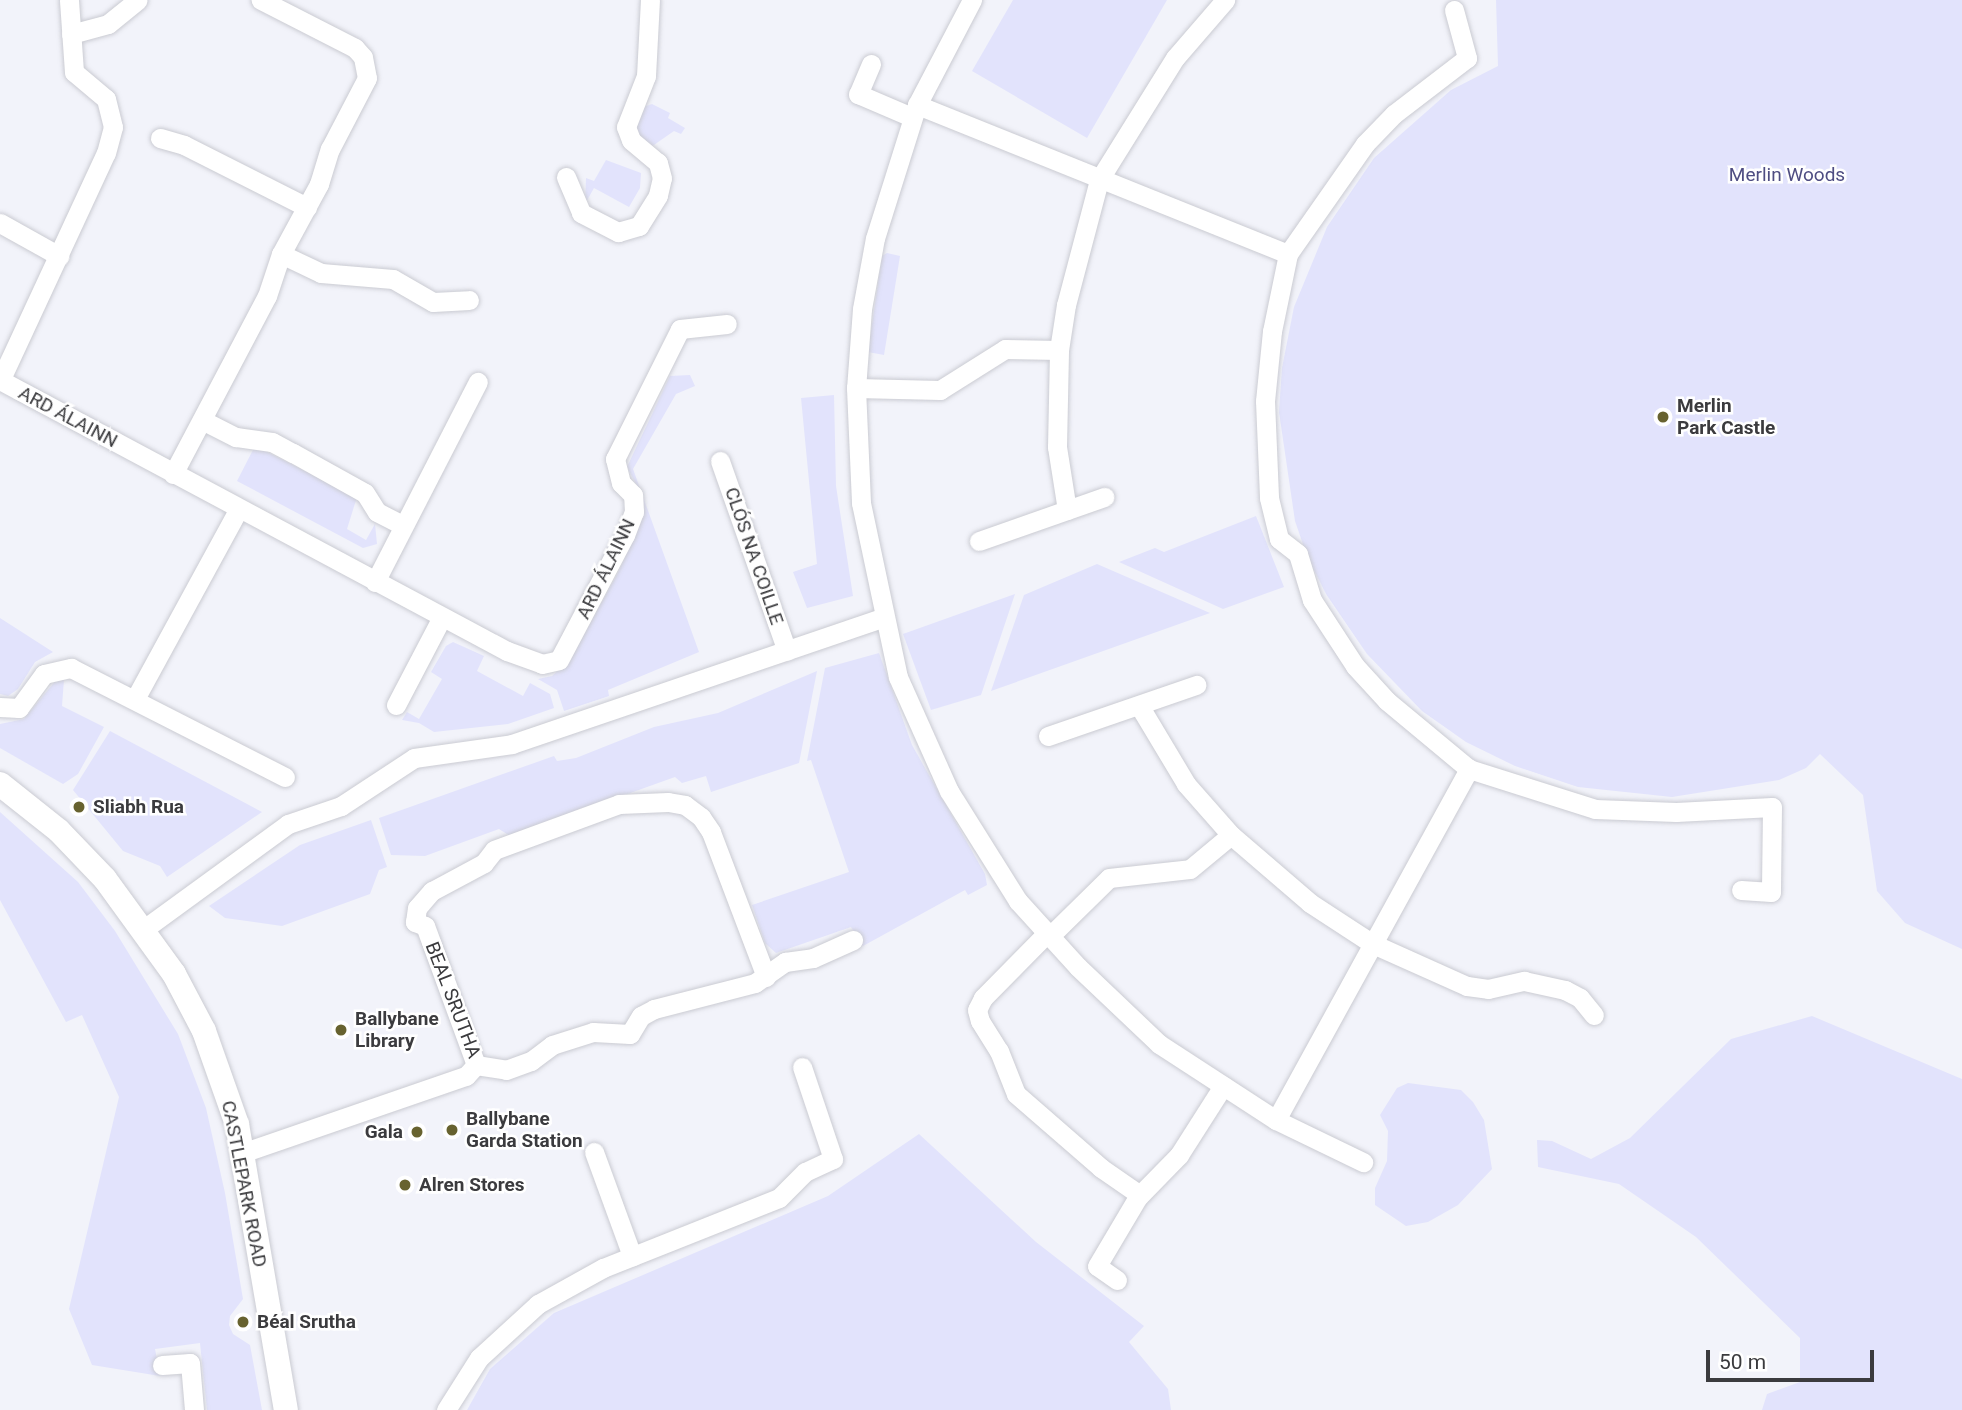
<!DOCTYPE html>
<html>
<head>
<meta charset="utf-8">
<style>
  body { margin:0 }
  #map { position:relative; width:1962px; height:1410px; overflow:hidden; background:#f2f3fa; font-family:Roboto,sans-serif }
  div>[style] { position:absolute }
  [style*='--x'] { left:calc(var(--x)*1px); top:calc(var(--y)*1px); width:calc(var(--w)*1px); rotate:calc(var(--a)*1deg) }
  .green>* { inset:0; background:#e2e3fc }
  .roads { filter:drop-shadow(0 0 2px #cacbd2) drop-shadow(0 0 2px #cacbd2) }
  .minor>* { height:19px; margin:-9.5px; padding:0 9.5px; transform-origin:9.5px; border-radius:9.5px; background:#fff }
  .tertiary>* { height:24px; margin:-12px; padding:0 12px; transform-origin:12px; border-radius:12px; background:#fff }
  .dots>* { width:19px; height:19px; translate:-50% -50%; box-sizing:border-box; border:4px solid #fff; border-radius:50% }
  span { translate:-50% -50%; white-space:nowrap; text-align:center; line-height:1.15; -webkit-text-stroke:5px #fff; paint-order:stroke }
  .park-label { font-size:19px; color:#4e4d82 }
  .poi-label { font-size:19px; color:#3b3b3e; font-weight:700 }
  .left { translate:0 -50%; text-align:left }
  .right { translate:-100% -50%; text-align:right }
  .street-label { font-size:19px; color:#3b3b3e }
  .scale { position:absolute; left:1706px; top:1350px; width:168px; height:32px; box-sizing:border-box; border:4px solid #3b3b3e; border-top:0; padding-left:9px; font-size:21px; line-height:24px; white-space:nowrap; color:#3b3b3e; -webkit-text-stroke:5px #fff; paint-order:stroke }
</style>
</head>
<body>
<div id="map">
  <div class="green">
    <div style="clip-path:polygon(1013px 0,1167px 0,1087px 138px,972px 71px)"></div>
    <div style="clip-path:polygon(1496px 0,1962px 0,1962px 949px,1905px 923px,1877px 891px,1863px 795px,1820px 754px,1806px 768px,1779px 780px,1672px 797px,1578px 787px,1515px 766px,1466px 742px,1422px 711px,1367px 654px,1326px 594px,1307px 556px,1295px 521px,1279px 412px,1282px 368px,1294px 307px,1327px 227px,1374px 158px,1451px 90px,1498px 66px)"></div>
    <div style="clip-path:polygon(652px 104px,670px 113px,668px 118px,685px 128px,681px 134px,674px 131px,651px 147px,636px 132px,635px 119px,641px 108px)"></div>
    <div style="clip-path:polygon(606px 160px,641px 173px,640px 188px,629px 207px,594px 188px,585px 204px,586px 178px,594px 181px)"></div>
    <div style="clip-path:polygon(887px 253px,900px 256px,884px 355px,868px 352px,882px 256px)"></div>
    <div style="clip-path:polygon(690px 375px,695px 386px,676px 394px,633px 469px,699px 652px,608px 690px,609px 696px,564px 711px,557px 690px,538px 679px,552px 676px,570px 660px,619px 571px,643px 515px,637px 486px,627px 467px,670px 376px)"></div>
    <div style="clip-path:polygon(834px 395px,836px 486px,853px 596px,807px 608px,793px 572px,817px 564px,801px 398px)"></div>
    <div style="clip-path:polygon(255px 446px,357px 497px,347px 529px,366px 540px,375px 524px,377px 544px,363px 548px,237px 481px)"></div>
    <div style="clip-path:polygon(1256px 516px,1284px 587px,1223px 609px,1119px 562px,1155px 548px,1164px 552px)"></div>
    <div style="clip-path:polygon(1097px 564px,1210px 613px,991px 691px,1024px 595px)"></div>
    <div style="clip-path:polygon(1015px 594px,981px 695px,931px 710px,903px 634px)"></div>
    <div style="clip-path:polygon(0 618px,53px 652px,35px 662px,18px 689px,8px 696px,0 694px)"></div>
    <div style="clip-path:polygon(453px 642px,484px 656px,477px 671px,523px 696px,530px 683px,550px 694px,554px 708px,508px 724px,434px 732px,419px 723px,402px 720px,407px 712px,419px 719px,442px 679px,431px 672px,446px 646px)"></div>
    <div style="clip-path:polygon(879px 653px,912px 745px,985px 874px,987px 885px,968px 895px,965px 890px,863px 946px,851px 927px,776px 953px,765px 943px,752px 905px,849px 872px,811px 760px,807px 761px,825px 668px)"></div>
    <div style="clip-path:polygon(817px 671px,799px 763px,711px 792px,706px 776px,682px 783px,675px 777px,510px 836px,499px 829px,425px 856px,391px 855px,379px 818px,554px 756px,557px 761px,576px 758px,654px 727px,718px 713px)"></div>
    <div style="clip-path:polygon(57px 679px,64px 679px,62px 706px,104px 727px,78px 774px,63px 784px,0 748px,0 724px,24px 719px)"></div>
    <div style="clip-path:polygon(110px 731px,262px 812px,167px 877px,160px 866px,123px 851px,73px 790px)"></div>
    <div style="clip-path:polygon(0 812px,78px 882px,115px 931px,178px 1034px,206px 1108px,225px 1193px,243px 1299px,230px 1316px,229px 1325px,233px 1334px,250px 1345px,262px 1410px,207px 1410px,200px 1343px,155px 1349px,160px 1376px,92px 1365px,69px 1309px,119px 1097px,82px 1015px,66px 1022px,0 900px)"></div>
    <div style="clip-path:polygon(371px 820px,387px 867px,379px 870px,370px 894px,282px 926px,225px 918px,209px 906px,300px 845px)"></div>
    <div style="clip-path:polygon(1812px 1016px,1962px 1079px,1962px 1410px,1762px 1410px,1767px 1394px,1800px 1382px,1800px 1338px,1696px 1237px,1619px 1184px,1538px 1167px,1537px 1140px,1552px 1141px,1591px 1159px,1630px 1138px,1731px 1039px)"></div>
    <div style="clip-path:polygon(1408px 1083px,1461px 1090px,1473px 1102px,1484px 1120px,1492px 1169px,1458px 1205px,1428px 1222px,1406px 1226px,1375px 1205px,1375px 1188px,1387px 1161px,1388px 1131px,1380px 1115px,1397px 1088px)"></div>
    <div style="clip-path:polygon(919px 1134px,1036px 1242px,1144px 1326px,1129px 1342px,1168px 1389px,1171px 1410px,467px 1410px,490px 1369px,554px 1313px,828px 1196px)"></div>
  </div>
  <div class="roads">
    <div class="minor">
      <div style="--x:1454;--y:10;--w:50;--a:74.8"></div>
      <div style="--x:1467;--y:58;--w:92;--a:142.5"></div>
      <div style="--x:1394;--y:114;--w:42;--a:134"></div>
      <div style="--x:1365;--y:144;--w:134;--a:125"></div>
      <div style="--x:1288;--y:254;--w:79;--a:101.7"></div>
      <div style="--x:1272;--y:331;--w:70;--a:95.7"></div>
      <div style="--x:1265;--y:401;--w:97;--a:87.6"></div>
      <div style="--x:1269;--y:498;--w:42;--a:76.3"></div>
      <div style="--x:1279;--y:539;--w:24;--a:38"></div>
      <div style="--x:1298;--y:554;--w:48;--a:73.1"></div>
      <div style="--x:1312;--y:600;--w:79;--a:56.9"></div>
      <div style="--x:1355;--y:666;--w:47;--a:47.6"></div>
      <div style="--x:1387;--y:701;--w:107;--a:39.7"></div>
      <div style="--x:1469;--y:769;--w:132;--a:17.6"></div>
      <div style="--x:1595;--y:809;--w:81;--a:2.1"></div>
      <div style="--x:1676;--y:812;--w:96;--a:-3"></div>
      <div style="--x:1772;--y:807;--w:85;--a:90.7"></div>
      <div style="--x:1771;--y:892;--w:30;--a:-176"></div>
      <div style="--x:71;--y:34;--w:38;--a:-15"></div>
      <div style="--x:108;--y:24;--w:38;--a:-39"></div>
      <div style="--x:871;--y:64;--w:33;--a:113"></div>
      <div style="--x:858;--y:94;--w:59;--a:23.1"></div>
      <div style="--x:917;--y:105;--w:119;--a:-62.4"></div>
      <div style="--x:160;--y:138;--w:25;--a:16"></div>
      <div style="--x:184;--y:145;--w:138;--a:26.8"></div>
      <div style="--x:566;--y:177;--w:39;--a:67"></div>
      <div style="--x:581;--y:213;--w:42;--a:27.2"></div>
      <div style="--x:618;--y:232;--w:22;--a:-16"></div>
      <div style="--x:639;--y:226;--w:36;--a:-58"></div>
      <div style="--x:658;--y:195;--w:17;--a:-77"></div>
      <div style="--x:662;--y:178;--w:16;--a:-105"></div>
      <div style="--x:658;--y:163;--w:35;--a:-140"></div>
      <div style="--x:631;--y:140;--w:14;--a:-111"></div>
      <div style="--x:626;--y:127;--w:55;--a:-68.6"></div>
      <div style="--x:646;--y:76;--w:76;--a:-87"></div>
      <div style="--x:0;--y:223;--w:68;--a:29.2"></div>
      <div style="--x:281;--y:254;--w:44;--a:25.4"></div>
      <div style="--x:321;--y:273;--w:72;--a:4.8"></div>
      <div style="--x:393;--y:279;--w:46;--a:29.9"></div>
      <div style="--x:433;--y:302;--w:36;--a:-3"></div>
      <div style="--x:1288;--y:254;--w:400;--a:-158.1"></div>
      <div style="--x:917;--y:105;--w:139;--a:107.5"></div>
      <div style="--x:875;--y:238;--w:72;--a:100.4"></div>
      <div style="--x:862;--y:309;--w:79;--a:94.3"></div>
      <div style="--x:856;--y:388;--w:115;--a:87.5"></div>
      <div style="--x:861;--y:503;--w:178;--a:78"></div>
      <div style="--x:898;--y:677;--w:125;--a:65.9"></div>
      <div style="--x:949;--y:791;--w:130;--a:57.9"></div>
      <div style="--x:1018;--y:901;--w:89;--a:47.7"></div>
      <div style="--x:1078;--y:967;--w:112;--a:43.5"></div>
      <div style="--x:1159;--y:1044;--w:140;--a:33"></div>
      <div style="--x:1276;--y:1120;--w:401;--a:-61.2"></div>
      <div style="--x:0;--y:380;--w:575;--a:28.13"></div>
      <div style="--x:507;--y:651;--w:37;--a:20"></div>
      <div style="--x:542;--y:664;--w:17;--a:-13"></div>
      <div style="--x:559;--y:660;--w:141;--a:-62.2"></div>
      <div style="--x:625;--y:535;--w:25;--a:-69"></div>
      <div style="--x:634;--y:512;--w:17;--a:-93"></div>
      <div style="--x:633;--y:495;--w:17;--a:-135"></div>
      <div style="--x:621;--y:483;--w:25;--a:-104"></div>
      <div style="--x:615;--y:459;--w:145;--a:-63.4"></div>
      <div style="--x:680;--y:329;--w:47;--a:-6.1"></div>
      <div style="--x:0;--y:381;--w:251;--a:-65.1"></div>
      <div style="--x:106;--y:153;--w:27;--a:-75"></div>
      <div style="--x:113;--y:127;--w:29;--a:-104"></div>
      <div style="--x:106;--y:99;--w:42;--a:-139.8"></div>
      <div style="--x:74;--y:72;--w:72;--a:-94"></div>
      <div style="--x:856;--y:388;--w:84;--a:1.4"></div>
      <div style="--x:940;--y:390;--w:77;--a:-32.2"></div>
      <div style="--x:1005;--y:349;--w:54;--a:1.1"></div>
      <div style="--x:202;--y:420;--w:38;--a:27"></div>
      <div style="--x:236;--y:437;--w:36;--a:8"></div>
      <div style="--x:272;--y:442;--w:24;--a:28"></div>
      <div style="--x:293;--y:453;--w:82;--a:29.1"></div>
      <div style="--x:365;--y:493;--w:22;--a:58"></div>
      <div style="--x:377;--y:512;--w:29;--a:27"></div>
      <div style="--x:720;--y:461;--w:201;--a:70.6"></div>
      <div style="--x:173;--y:474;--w:201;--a:-62.2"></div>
      <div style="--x:267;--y:296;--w:44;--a:-71.6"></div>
      <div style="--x:281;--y:254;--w:80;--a:-61.5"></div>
      <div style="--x:319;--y:184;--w:37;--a:-73"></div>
      <div style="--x:330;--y:149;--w:80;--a:-62.5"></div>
      <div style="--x:367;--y:78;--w:21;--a:-101"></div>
      <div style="--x:363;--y:57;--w:12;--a:-132"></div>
      <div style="--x:355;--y:48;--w:106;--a:-152.9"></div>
      <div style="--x:1067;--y:510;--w:64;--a:-99"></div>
      <div style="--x:1057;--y:447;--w:97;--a:-88.8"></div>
      <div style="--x:1059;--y:350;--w:46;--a:-81.2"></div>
      <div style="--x:1066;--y:305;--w:129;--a:-75.2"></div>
      <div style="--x:1099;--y:180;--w:144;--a:-58.1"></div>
      <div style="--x:1175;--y:58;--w:77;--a:-49.2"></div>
      <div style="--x:979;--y:541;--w:133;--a:-19.4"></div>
      <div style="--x:375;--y:582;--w:225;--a:-62.8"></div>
      <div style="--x:135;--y:699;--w:217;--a:-61.4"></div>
      <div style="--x:396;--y:705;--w:99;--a:-62.4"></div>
      <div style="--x:0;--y:707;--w:19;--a:3"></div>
      <div style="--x:19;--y:708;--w:42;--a:-53.7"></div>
      <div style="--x:44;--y:674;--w:28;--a:-13"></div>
      <div style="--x:71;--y:668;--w:240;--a:27"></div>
      <div style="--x:1140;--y:707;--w:90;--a:59.1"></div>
      <div style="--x:1186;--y:784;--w:68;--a:48.6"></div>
      <div style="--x:1231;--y:835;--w:104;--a:40.7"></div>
      <div style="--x:1310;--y:903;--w:75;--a:33.1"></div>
      <div style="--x:1373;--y:944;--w:103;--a:24.1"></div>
      <div style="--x:1467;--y:986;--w:21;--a:8"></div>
      <div style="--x:1488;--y:989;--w:37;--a:-13"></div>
      <div style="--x:1524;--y:981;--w:42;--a:12.4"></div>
      <div style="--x:1565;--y:990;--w:17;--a:28"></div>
      <div style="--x:1580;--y:998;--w:22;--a:51"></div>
      <div style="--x:1048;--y:736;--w:157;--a:-19"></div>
      <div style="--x:144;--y:929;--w:178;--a:-36.1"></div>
      <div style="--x:288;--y:824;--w:56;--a:-18.8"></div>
      <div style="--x:341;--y:806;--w:87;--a:-33.3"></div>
      <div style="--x:414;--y:758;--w:99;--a:-8.1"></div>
      <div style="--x:512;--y:744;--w:392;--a:-18.8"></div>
      <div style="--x:1048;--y:932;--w:93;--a:134.6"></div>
      <div style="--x:983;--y:998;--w:13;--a:117"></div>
      <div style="--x:977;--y:1010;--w:11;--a:75"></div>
      <div style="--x:980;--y:1021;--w:36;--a:58"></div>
      <div style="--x:999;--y:1051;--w:46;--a:68.4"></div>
      <div style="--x:1016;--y:1094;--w:113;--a:41"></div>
      <div style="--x:1101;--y:1168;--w:47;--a:34.7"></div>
      <div style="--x:1051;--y:935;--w:81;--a:-44.5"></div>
      <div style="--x:1109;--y:878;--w:81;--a:-6.3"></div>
      <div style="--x:1190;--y:869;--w:53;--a:-39.7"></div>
      <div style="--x:476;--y:1065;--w:148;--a:-110.1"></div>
      <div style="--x:425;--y:926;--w:11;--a:-158"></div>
      <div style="--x:415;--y:922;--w:14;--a:-82"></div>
      <div style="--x:417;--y:908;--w:23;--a:-49"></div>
      <div style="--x:432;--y:891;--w:59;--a:-28.3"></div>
      <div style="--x:484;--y:863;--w:16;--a:-52"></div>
      <div style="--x:494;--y:850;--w:133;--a:-20.2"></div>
      <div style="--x:619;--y:804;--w:49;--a:-2.3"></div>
      <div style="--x:668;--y:802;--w:17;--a:10"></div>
      <div style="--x:685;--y:805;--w:20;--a:37"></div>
      <div style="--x:701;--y:817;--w:18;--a:56"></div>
      <div style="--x:711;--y:832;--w:155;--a:69.2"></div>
      <div style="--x:476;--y:1065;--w:30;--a:9"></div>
      <div style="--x:506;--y:1070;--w:27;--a:-20"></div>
      <div style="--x:531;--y:1061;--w:26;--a:-37"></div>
      <div style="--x:552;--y:1045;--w:43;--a:-17.6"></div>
      <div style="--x:593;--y:1032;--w:37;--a:3"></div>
      <div style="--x:630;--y:1034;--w:21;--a:-59"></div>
      <div style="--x:641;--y:1016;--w:15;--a:-28"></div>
      <div style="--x:654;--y:1009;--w:104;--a:-14.4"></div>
      <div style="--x:755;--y:983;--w:37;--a:-35"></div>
      <div style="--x:785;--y:962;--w:28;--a:-8"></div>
      <div style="--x:813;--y:958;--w:44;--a:-24.2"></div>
      <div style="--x:1276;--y:1120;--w:97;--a:25.8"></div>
      <div style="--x:594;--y:1152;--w:111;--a:69.9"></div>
      <div style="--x:242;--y:1153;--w:237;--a:-19"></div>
      <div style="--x:466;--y:1076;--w:15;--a:-48"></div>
      <div style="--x:1117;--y:1280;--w:24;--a:-145"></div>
      <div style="--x:1097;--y:1266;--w:80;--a:-59.3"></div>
      <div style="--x:1138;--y:1197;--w:59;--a:-45.7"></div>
      <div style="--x:1179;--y:1155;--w:82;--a:-57.5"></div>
      <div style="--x:162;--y:1365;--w:28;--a:-4"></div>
      <div style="--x:190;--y:1363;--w:47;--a:85.1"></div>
      <div style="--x:446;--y:1410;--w:62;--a:-57.6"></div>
      <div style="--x:479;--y:1358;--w:80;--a:-42.5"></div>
      <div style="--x:538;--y:1304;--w:74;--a:-29"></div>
      <div style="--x:603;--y:1268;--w:189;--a:-21.7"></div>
      <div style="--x:779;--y:1198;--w:37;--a:-45"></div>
      <div style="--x:805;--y:1172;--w:31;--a:-25"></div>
      <div style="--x:833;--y:1159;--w:97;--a:-108.6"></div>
    </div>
    <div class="tertiary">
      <div style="--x:0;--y:784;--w:75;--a:38.5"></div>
      <div style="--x:59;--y:831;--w:66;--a:46.2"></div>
      <div style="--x:105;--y:879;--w:117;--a:54"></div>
      <div style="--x:174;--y:974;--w:64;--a:62.2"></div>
      <div style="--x:204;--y:1031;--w:99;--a:70.5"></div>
      <div style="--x:237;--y:1124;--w:290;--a:80.3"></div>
    </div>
  </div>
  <div class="dots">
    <div style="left:1663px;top:417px;background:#67622f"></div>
    <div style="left:79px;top:807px;background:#67622f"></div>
    <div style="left:341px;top:1030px;background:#67622f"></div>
    <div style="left:452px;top:1130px;background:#67622f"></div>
    <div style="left:417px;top:1132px;background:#67622f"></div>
    <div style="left:405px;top:1185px;background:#67622f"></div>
    <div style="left:243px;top:1322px;background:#67622f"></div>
  </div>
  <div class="park-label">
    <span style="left:1787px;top:175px">Merlin Woods</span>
  </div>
  <div class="poi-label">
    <span class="left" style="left:1677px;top:417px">Merlin<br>Park Castle</span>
    <span class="left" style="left:93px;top:807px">Sliabh Rua</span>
    <span class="left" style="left:355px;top:1030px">Ballybane<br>Library</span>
    <span class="left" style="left:466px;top:1130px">Ballybane<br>Garda Station</span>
    <span class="right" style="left:403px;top:1132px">Gala</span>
    <span class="left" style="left:419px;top:1185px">Alren Stores</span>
    <span class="left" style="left:257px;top:1322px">Béal Srutha</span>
  </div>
  <div class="street-label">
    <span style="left:68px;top:417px;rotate:28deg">ARD ÁLAINN</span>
    <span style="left:754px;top:556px;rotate:71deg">CLÓS NA COILLE</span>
    <span style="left:606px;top:569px;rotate:-64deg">ARD ÁLAINN</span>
    <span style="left:453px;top:1000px;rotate:69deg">BEAL SRUTHA</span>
    <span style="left:244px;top:1184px;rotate:79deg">CASTLEPARK ROAD</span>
  </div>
  <div class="scale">50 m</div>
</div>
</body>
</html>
